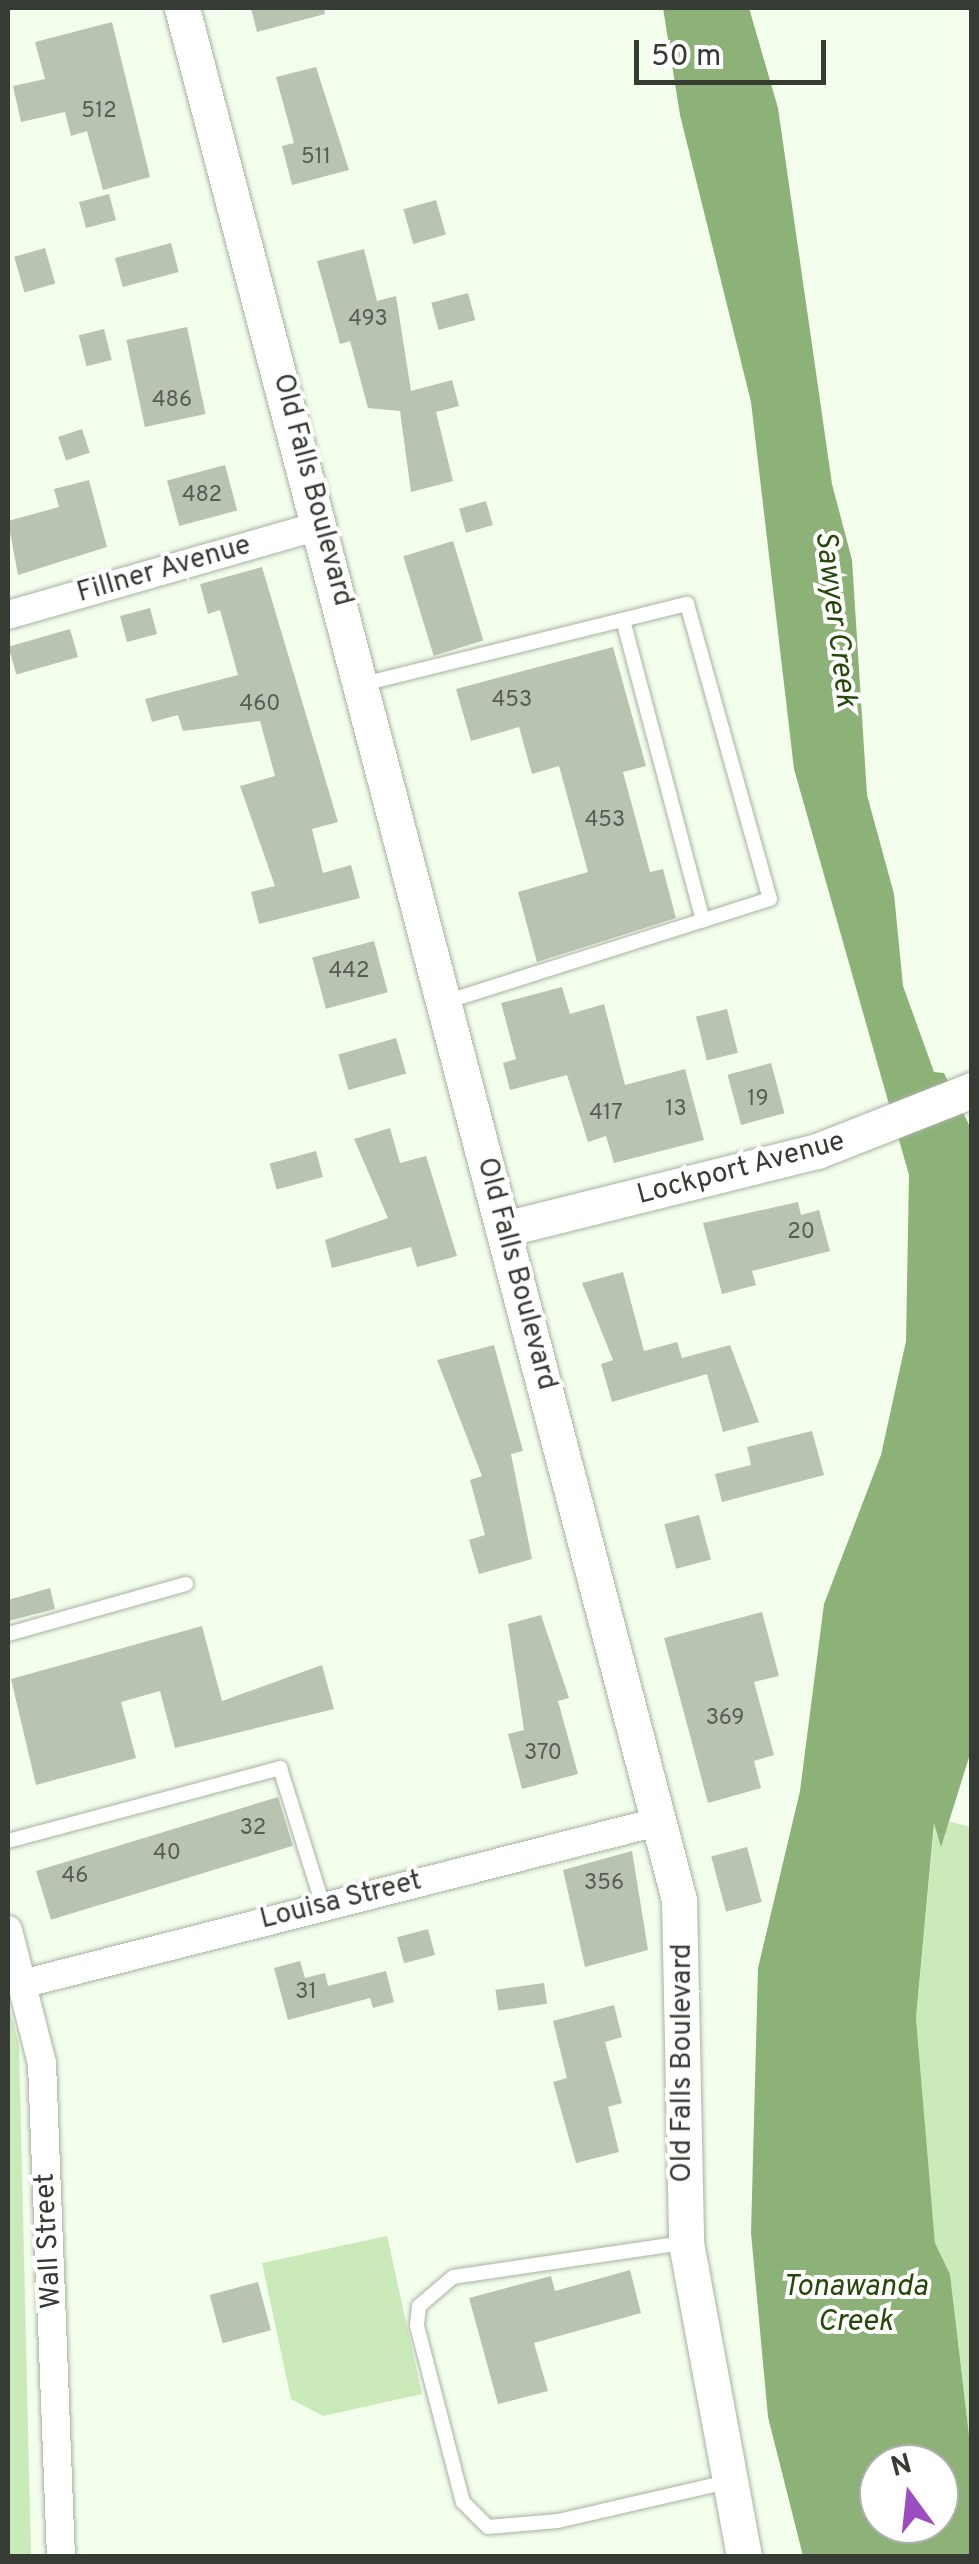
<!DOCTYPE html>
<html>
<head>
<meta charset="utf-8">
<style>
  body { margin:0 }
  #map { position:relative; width:979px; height:2564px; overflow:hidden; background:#f3feed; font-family:Overpass,sans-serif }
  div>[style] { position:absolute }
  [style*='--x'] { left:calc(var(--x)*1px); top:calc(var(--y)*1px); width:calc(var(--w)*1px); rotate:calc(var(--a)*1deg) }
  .green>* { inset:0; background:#cbeaba }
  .water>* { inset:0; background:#8db278 }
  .building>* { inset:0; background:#b8c3b2; transform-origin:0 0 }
  .roads { filter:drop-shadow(0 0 2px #a7b2a2) drop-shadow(0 0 2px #a7b2a2) }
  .service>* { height:14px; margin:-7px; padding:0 7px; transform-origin:7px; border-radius:7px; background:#fff }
  .minor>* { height:28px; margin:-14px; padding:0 14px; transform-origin:14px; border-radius:14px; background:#fff }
  .tertiary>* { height:35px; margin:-17.5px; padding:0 17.5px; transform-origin:17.5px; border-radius:17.5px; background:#fff }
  span { translate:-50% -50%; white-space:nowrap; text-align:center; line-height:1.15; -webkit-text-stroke:8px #fff; paint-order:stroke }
  .number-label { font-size:22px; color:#565d54 }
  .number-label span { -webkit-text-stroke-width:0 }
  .street-label { font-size:28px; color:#363b34 }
  .water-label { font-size:30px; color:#264809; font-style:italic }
  .frame { position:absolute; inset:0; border:10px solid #363b34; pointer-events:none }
  .north { position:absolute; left:859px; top:2444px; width:100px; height:100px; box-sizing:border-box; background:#fff; border:2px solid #afb1ae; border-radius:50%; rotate:345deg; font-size:28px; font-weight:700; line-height:40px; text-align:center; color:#363b34 }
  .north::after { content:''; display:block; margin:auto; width:35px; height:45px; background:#9c4dbe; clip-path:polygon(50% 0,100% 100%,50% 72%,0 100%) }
  .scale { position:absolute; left:634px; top:40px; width:192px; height:45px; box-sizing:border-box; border:5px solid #363b34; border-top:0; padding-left:12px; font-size:30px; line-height:35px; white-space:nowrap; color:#363b34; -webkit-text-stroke:8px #fff; paint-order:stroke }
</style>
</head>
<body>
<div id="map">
  <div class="green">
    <div style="clip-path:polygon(935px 1818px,971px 1827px,971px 2452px,950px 2274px,935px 2243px,916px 2018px)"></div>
    <div style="clip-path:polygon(8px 2004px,19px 2045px,31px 2556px,8px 2556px)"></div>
    <div style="clip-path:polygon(387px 2236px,422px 2394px,323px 2416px,291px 2399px,262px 2263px)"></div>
  </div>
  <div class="water">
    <div style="clip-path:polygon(evenodd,663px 8px,749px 8px,778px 108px,832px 484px,852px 560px,867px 795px,894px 894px,903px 986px,934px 1072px,944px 1073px,971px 1129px,971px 1751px,941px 1847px,934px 1823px,916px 2018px,935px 2243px,950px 2274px,971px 2452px,971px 2556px,803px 2556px,768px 2417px,751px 2233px,758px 1968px,800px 1791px,824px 1604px,881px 1455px,906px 1341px,909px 1175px,794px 769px,751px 402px,680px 115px,663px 8px,879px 2464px,939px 2464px,939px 2524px,879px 2524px,879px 2464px)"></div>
  </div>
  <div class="building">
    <div style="clip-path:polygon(251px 8px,324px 8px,325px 14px,257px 32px)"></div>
    <div style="clip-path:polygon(112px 22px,150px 177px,103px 190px,87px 131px,71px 136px,65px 112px,21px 122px,13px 86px,45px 79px,35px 42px)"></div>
    <div style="clip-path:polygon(316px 67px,349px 170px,292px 185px,282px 146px,294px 143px,276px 77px)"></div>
    <div style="left:109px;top:194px;width:27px;height:31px;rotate:75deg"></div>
    <div style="left:436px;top:200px;width:36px;height:34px;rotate:74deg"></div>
    <div style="left:171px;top:243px;width:30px;height:58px;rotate:75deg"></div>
    <div style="left:45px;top:248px;width:37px;height:32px;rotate:74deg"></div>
    <div style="clip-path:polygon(364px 249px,377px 301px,396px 296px,411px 391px,452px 380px,459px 406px,436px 412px,453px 481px,411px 492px,400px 411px,368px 408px,350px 341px,340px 344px,317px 261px)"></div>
    <div style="left:468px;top:293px;width:28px;height:38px;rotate:75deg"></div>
    <div style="left:187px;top:327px;width:89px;height:62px;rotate:78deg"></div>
    <div style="left:104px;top:329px;width:32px;height:26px;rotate:76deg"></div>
    <div style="left:82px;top:429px;width:25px;height:25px;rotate:72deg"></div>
    <div style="left:225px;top:465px;width:47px;height:60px;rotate:75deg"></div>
    <div style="clip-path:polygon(89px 480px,107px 547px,18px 575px,8px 521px,59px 507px,54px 489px)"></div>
    <div style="left:486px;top:501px;width:25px;height:28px;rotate:74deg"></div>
    <div style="left:453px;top:541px;width:104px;height:52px;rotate:73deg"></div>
    <div style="clip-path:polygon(262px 567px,338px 822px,312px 829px,323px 873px,351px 865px,360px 898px,259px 924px,251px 892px,275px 886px,240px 786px,275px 776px,260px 721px,183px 731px,178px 715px,152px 722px,145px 699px,238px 675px,220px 610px,208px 614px,200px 584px)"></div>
    <div style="left:150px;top:608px;width:27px;height:31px;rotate:75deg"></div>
    <div style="left:70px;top:629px;width:29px;height:64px;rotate:74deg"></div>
    <div style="clip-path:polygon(613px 647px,646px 766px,623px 772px,650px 872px,663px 869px,676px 918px,537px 962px,518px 892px,588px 872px,559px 766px,532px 774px,519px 727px,471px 741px,456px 689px)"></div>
    <div style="left:374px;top:941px;width:53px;height:64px;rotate:75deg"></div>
    <div style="clip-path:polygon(562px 987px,570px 1014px,604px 1004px,625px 1085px,685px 1069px,704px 1140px,614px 1163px,606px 1136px,588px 1142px,567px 1075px,510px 1090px,503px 1063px,516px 1059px,501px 1003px)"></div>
    <div style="left:727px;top:1009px;width:45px;height:32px;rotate:76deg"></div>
    <div style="left:396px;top:1038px;width:37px;height:60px;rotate:74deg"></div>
    <div style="left:771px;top:1063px;width:52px;height:45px;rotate:75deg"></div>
    <div style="clip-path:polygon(390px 1128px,400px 1163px,426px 1156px,457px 1256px,417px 1267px,411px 1247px,332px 1268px,325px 1240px,388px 1218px,354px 1139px)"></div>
    <div style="left:316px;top:1151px;width:27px;height:48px;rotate:75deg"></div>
    <div style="clip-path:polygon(798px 1202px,801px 1215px,819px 1210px,830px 1251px,752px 1271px,756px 1285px,722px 1294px,703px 1223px)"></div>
    <div style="clip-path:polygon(623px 1272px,644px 1351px,677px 1342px,682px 1358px,730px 1345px,759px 1422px,723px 1432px,707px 1374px,612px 1402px,601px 1364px,613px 1360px,582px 1283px)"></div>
    <div style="clip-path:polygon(494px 1345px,523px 1451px,511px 1454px,532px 1559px,479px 1574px,469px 1540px,485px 1535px,470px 1480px,482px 1476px,437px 1360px)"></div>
    <div style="clip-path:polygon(812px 1431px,824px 1475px,722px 1502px,715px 1474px,751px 1465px,747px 1447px)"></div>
    <div style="left:699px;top:1515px;width:46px;height:36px;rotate:75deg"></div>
    <div style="clip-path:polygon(50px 1588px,55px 1609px,8px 1621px,8px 1600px)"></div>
    <div style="clip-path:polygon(762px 1612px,779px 1676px,754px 1682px,774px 1755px,754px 1761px,761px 1788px,708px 1803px,664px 1638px)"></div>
    <div style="clip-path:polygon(541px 1615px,569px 1698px,558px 1701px,578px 1774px,522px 1789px,508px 1734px,524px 1730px,508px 1624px)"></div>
    <div style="clip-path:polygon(202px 1626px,222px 1701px,322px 1665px,334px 1709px,175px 1748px,160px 1691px,121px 1702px,136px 1758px,36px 1785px,11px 1679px)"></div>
    <div style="left:278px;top:1797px;width:51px;height:253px;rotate:73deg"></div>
    <div style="left:747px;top:1847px;width:57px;height:37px;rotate:75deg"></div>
    <div style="clip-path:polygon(632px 1851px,648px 1950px,585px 1967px,563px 1870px)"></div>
    <div style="left:428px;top:1929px;width:27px;height:32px;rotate:75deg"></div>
    <div style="clip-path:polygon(300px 1961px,305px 1978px,325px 1973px,328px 1986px,386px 1971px,394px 2002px,373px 2008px,370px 1998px,288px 2020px,274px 1968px)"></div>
    <div style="left:544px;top:1983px;width:21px;height:49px;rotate:82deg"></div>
    <div style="clip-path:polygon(614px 2005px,622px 2037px,605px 2042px,622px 2103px,608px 2107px,619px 2152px,576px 2163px,553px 2082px,567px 2078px,553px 2021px)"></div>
    <div style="clip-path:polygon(630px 2270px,641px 2313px,534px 2343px,548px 2391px,498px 2404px,469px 2298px,551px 2276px,555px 2291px)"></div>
    <div style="left:258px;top:2282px;width:50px;height:50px;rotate:75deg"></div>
  </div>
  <div class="roads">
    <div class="service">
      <div style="--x:623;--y:620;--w:311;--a:75.1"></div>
      <div style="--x:363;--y:684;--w:334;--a:-13.9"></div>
      <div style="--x:687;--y:604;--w:306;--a:74.3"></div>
      <div style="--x:770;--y:899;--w:341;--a:162.4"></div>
      <div style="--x:8;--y:1634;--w:185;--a:-15.7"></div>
      <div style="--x:8;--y:1841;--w:282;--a:-15"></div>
      <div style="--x:280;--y:1768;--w:144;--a:72.6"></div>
      <div style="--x:683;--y:2243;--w:232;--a:171.6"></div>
      <div style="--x:453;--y:2277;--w:45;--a:139.5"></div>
      <div style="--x:419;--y:2306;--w:20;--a:96"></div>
      <div style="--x:417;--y:2326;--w:182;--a:75.4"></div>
      <div style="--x:463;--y:2502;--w:35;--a:45"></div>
      <div style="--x:488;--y:2527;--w:70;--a:-4.9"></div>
      <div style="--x:558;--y:2521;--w:173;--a:-13"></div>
    </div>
    <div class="minor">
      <div style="--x:8;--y:615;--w:326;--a:-16"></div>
      <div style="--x:8;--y:1930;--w:137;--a:75.7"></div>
      <div style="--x:42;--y:2063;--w:493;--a:87.8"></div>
      <div style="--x:22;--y:1984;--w:659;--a:-14.31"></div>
    </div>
    <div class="tertiary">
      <div style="--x:182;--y:8;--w:1956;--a:75.28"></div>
      <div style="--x:679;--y:1900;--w:343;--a:88.8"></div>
      <div style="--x:686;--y:2243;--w:318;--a:79.5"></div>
      <div style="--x:504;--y:1229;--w:323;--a:-14"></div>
      <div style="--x:817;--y:1151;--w:167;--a:-21.5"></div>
    </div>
  </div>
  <div class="number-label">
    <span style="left:99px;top:112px">512</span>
    <span style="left:316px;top:158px">511</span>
    <span style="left:368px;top:320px">493</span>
    <span style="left:172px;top:401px">486</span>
    <span style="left:202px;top:496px">482</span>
    <span style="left:512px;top:701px">453</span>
    <span style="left:260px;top:705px">460</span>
    <span style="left:605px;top:821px">453</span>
    <span style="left:349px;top:972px">442</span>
    <span style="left:758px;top:1100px">19</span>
    <span style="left:676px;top:1110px">13</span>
    <span style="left:606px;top:1114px">417</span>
    <span style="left:801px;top:1233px">20</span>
    <span style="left:725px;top:1719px">369</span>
    <span style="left:543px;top:1754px">370</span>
    <span style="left:253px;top:1829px">32</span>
    <span style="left:167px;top:1854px">40</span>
    <span style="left:75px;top:1877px">46</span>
    <span style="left:604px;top:1884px">356</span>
    <span style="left:306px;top:1993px">31</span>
  </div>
  <div class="street-label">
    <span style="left:312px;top:490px;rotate:75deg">Old Falls Boulevard</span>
    <span style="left:164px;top:570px;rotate:-16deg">Fillner Avenue</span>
    <span style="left:741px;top:1169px;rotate:-15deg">Lockport Avenue</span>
    <span style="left:516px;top:1274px;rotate:75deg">Old Falls Boulevard</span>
    <span style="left:341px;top:1901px;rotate:-14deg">Louisa Street</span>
    <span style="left:683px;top:2063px;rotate:-90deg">Old Falls Boulevard</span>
    <span style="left:49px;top:2241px;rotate:-93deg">Wall Street</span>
  </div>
  <div class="water-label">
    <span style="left:834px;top:619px;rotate:83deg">Sawyer Creek</span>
    <span style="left:855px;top:2305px">Tonawanda<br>Creek</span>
  </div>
  <div class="frame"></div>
  <div class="north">N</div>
  <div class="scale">50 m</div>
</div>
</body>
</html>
